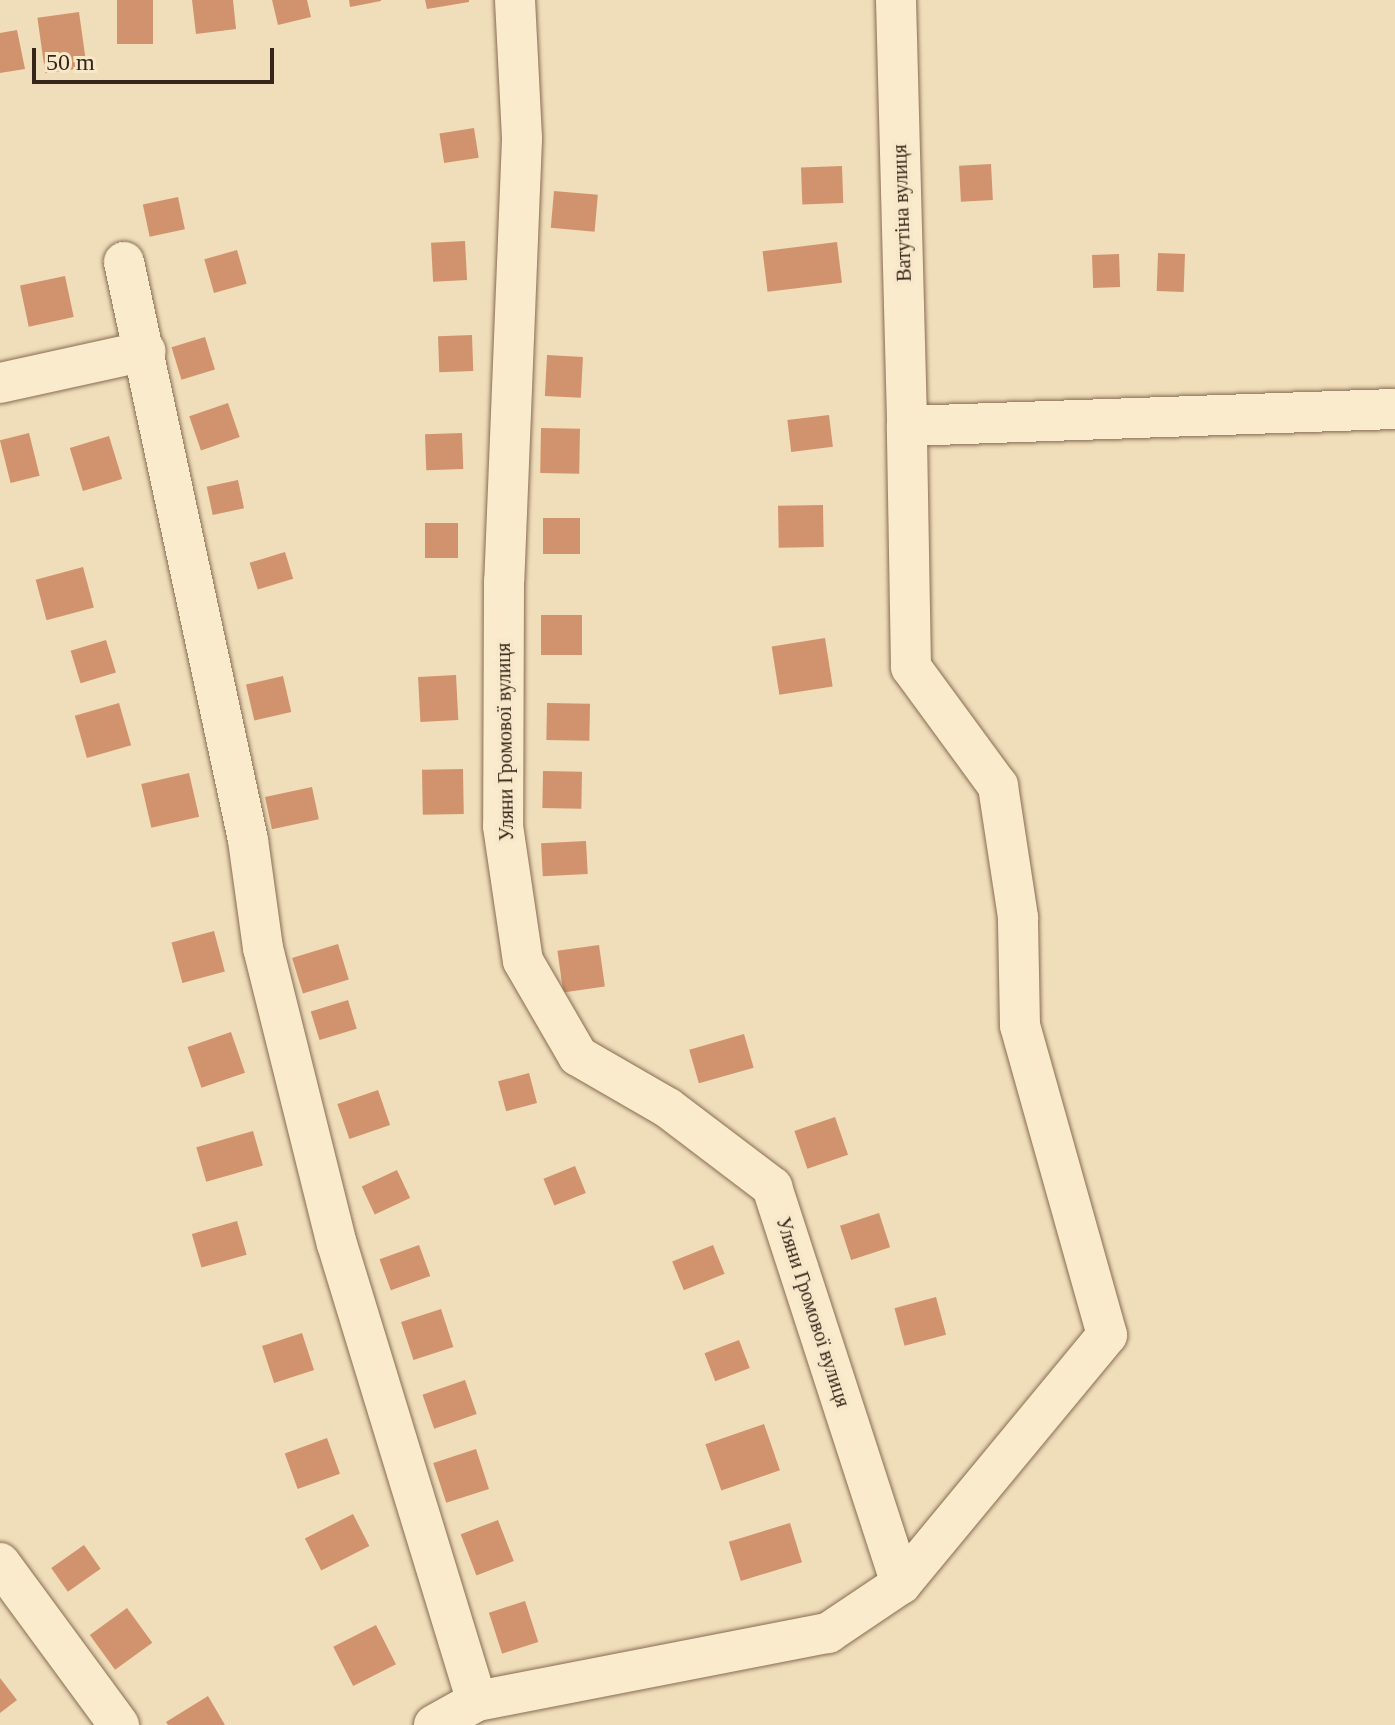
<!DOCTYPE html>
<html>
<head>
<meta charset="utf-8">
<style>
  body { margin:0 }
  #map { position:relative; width:1395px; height:1725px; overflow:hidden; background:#f0deba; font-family:Georgia,serif }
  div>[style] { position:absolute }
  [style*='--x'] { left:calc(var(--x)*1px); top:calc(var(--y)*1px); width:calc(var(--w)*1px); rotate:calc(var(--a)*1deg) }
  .building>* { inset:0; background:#d1936d; transform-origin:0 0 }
  .roads { filter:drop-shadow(0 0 2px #886d54) drop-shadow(0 0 2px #886d54) }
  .minor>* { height:40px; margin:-20px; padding:0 20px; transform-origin:20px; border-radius:20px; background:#fbebcd }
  span { translate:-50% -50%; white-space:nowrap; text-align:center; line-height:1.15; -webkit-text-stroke:8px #f7e8ca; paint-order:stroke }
  .street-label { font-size:20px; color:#36261a }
  .scale { position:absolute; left:32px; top:48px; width:242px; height:36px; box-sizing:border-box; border:4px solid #36261a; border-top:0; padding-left:10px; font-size:24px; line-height:28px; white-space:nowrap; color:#36261a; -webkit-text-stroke:6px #f7e8ca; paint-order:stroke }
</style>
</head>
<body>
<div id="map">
  <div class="building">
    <div style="left:117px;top:0;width:36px;height:44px"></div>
    <div style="clip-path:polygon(192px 0,233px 0,236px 29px,196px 34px)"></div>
    <div style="clip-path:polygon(272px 0,307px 0,311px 17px,278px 25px)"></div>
    <div style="clip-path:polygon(349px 0,381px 0,381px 1px,350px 7px)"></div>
    <div style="clip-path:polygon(425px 0,469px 0,469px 2px,427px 9px)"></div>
    <div style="left:79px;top:12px;width:56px;height:42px;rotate:82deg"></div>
    <div style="clip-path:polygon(17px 30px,25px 69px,0 73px,0 33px)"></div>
    <div style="left:474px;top:128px;width:30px;height:35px;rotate:81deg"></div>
    <div style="left:991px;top:164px;width:36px;height:32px;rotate:87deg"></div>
    <div style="left:842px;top:166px;width:37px;height:41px;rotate:88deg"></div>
    <div style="left:554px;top:191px;width:44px;height:37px;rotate:5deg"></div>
    <div style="left:178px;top:197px;width:33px;height:36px;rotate:78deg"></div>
    <div style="left:465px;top:241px;width:39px;height:34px;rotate:87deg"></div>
    <div style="left:837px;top:242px;width:41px;height:75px;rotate:83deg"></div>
    <div style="left:237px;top:250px;width:35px;height:34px;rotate:74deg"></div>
    <div style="left:1158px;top:253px;width:27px;height:38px;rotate:2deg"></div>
    <div style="left:1119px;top:254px;width:33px;height:27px;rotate:88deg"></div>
    <div style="left:65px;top:276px;width:42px;height:46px;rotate:78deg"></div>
    <div style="left:472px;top:335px;width:36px;height:34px;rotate:88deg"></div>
    <div style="left:205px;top:337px;width:34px;height:35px;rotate:73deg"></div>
    <div style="left:547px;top:355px;width:36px;height:41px;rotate:3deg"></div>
    <div style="left:228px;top:403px;width:36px;height:41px;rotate:71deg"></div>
    <div style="left:829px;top:415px;width:32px;height:42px;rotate:83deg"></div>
    <div style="left:541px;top:428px;width:39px;height:45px;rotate:1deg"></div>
    <div style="left:29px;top:433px;width:44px;height:30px;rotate:76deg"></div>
    <div style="left:462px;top:433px;width:36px;height:37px;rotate:88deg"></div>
    <div style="left:109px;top:436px;width:45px;height:41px;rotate:73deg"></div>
    <div style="left:238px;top:480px;width:29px;height:32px;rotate:78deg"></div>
    <div style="left:823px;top:505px;width:42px;height:45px;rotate:89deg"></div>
    <div style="left:543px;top:518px;width:37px;height:36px"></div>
    <div style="left:425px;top:523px;width:33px;height:35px"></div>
    <div style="left:285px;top:552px;width:28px;height:37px;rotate:73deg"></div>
    <div style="left:83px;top:567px;width:42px;height:49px;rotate:75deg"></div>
    <div style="left:541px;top:615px;width:41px;height:40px"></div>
    <div style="left:825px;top:638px;width:49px;height:54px;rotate:81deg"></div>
    <div style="left:106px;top:640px;width:34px;height:37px;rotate:73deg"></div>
    <div style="left:456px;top:675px;width:45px;height:38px;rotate:87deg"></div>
    <div style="left:283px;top:676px;width:37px;height:38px;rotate:77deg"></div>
    <div style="left:119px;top:703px;width:44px;height:46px;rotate:74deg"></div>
    <div style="left:547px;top:703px;width:43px;height:37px;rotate:1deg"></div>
    <div style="left:463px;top:769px;width:45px;height:41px;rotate:89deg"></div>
    <div style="left:543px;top:771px;width:39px;height:37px;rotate:1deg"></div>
    <div style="left:189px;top:773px;width:45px;height:49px;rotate:77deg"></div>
    <div style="left:312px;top:787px;width:33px;height:48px;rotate:78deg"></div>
    <div style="left:586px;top:841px;width:33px;height:45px;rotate:87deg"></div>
    <div style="left:214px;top:931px;width:42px;height:44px;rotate:75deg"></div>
    <div style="left:338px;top:944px;width:37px;height:48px;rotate:73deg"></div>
    <div style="left:599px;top:945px;width:42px;height:42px;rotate:82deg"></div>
    <div style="left:348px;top:1000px;width:30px;height:39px;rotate:73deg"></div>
    <div style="left:231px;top:1032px;width:43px;height:46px;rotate:71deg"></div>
    <div style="left:744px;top:1034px;width:35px;height:57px;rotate:74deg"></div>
    <div style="left:529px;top:1073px;width:31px;height:32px;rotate:75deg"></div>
    <div style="left:378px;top:1090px;width:37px;height:43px;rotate:71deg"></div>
    <div style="left:835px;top:1117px;width:40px;height:43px;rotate:71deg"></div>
    <div style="left:253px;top:1131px;width:36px;height:59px;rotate:74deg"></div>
    <div style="left:575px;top:1166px;width:29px;height:34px;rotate:68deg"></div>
    <div style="left:397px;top:1170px;width:31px;height:39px;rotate:65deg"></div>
    <div style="left:879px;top:1213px;width:36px;height:41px;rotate:72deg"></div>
    <div style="left:237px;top:1221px;width:35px;height:47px;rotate:74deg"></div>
    <div style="left:419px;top:1245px;width:33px;height:42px;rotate:70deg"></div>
    <div style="left:713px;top:1245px;width:31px;height:44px;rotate:68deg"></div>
    <div style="left:936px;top:1297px;width:39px;height:43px;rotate:75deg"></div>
    <div style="left:441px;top:1309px;width:40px;height:42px;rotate:72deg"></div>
    <div style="left:302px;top:1333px;width:39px;height:42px;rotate:72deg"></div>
    <div style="left:739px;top:1340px;width:30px;height:37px;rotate:69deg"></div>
    <div style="left:465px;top:1380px;width:36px;height:45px;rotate:71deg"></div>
    <div style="left:764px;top:1424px;width:49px;height:62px;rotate:71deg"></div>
    <div style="left:327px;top:1438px;width:38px;height:45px;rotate:70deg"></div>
    <div style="left:476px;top:1449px;width:42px;height:45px;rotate:72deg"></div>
    <div style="left:353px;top:1514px;width:36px;height:54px;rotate:63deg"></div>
    <div style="left:498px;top:1520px;width:44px;height:40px;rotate:69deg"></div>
    <div style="left:790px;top:1523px;width:41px;height:64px;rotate:73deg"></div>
    <div style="left:84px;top:1545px;width:29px;height:40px;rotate:55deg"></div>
    <div style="left:525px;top:1601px;width:43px;height:38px;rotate:72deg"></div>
    <div style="left:127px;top:1608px;width:43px;height:46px;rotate:54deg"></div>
    <div style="left:376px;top:1625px;width:44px;height:48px;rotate:63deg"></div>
    <div style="clip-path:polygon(0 1678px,17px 1700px,0 1713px)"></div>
    <div style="clip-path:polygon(208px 1696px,225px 1725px,168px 1725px,166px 1722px)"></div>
  </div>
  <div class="roads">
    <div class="minor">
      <div style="--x:515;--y:0;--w:139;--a:87.1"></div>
      <div style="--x:522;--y:139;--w:442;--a:92.3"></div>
      <div style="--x:504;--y:581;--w:245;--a:90.2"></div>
      <div style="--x:503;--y:826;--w:136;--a:81.6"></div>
      <div style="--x:523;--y:961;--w:110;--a:59.9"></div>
      <div style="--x:578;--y:1056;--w:104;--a:30"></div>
      <div style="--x:668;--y:1108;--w:131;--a:37.2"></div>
      <div style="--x:772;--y:1187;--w:417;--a:72"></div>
      <div style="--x:896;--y:0;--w:426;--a:88.5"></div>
      <div style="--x:124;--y:262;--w:591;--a:77.89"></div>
      <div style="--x:248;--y:840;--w:109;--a:82.1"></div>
      <div style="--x:263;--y:948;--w:305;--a:76"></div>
      <div style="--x:337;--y:1244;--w:478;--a:73"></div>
      <div style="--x:0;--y:383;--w:149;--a:-12.4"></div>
      <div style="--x:0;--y:1563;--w:201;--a:53.7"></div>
      <div style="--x:434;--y:1725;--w:49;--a:-29.2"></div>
      <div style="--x:477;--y:1701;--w:358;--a:-11"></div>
      <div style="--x:828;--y:1633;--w:88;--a:-33.9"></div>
      <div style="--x:901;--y:1584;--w:323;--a:-50.4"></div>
      <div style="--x:1107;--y:1335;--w:321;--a:-105.7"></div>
      <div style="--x:1020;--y:1026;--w:109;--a:-91.1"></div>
      <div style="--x:1018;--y:917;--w:133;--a:-98.7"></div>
      <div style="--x:998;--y:786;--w:147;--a:-126.2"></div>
      <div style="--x:911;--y:667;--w:241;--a:-91"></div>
      <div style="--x:907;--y:426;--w:488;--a:-2"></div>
    </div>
  </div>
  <div class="street-label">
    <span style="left:902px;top:213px;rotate:-92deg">Ватутіна вулиця</span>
    <span style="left:505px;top:742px;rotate:-91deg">Уляни Громової вулиця</span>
    <span style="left:813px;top:1312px;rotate:72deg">Уляни Громової вулиця</span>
  </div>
  <div class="scale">50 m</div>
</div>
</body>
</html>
